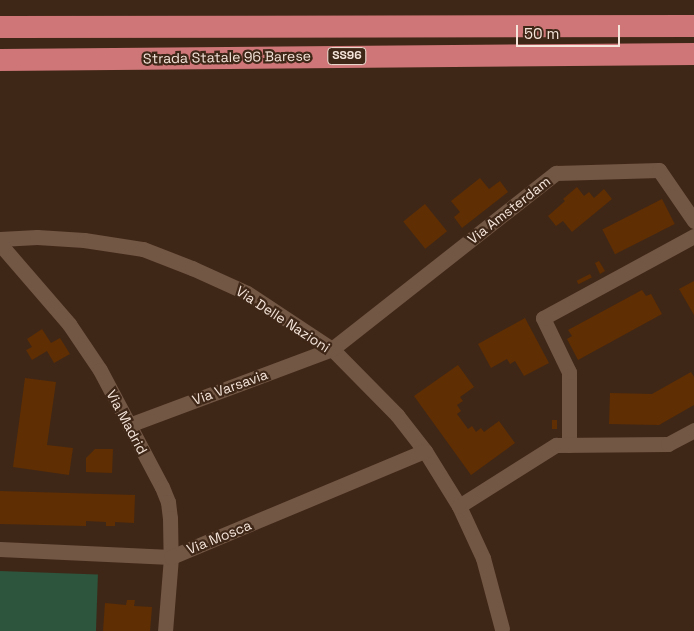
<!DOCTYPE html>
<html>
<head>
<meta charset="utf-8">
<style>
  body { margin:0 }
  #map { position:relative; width:694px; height:631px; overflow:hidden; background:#3f2717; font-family:"Space Grotesk",sans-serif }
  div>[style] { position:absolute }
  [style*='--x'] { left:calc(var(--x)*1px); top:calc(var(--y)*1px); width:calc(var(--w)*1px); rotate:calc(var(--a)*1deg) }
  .green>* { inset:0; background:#2d543c; transform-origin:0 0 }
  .building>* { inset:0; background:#5f2e03; transform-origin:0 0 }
  .minor>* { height:15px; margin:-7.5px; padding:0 7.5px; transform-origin:7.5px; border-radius:7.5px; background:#725745 }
  .highway>* { height:22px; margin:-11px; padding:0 11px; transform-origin:11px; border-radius:11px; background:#cf7778 }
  span { translate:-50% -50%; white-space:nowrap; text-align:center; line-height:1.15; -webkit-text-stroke:4.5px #3f2717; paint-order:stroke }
  .shield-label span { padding:1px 4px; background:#3f2717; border:1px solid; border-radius:4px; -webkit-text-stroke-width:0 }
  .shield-label { font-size:12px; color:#f4e4da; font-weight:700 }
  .street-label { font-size:14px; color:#f4e4da }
  .scale { position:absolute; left:516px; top:25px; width:104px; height:22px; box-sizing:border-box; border:2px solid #f4e4da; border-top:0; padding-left:6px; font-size:15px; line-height:18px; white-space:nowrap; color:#f4e4da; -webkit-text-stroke:4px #3f2717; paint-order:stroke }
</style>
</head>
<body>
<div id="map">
  <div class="green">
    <div style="left:0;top:571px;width:98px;height:60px;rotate:2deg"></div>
  </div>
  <div class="building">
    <div style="clip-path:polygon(480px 178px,489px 189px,500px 181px,508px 192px,462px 228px,454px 217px,460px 212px,451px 201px)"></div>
    <div style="clip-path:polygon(577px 187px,584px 196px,589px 192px,594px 198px,604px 189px,612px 199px,572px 232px,563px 221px,556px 226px,548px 216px,565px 201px,563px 199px)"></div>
    <div style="left:662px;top:199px;width:28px;height:67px;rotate:63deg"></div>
    <div style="left:425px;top:204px;width:35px;height:28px;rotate:51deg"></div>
    <div style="clip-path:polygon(599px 261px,605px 271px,600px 274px,595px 263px)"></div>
    <div style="left:590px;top:274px;width:4px;height:15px;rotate:63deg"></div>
    <div style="clip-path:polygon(694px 281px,694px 315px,679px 289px)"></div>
    <div style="clip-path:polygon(642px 290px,646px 296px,651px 294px,662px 314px,578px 360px,567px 339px,572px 336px,568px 330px)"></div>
    <div style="clip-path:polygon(525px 318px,549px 363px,524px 376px,515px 361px,510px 364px,507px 359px,491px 368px,478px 344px)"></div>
    <div style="clip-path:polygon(42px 329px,51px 343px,60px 338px,70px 354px,54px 363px,47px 351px,32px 360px,26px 350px,32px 347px,27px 339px)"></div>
    <div style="clip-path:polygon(458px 365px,474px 387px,460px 397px,463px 401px,457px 405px,461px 411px,457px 414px,468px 429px,472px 426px,476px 432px,481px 428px,484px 432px,499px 421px,515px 443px,471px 475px,414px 396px)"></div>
    <div style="clip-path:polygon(691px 372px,694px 377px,694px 405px,659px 425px,609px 424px,610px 393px,652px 394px)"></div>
    <div style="clip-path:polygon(25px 378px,56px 382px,47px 445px,73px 448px,69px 475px,13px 467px)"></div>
    <div style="left:552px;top:420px;width:5px;height:9px"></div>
    <div style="clip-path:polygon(95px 449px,113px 449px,112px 473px,86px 472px,86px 458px)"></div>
    <div style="clip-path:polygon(0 491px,135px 495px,134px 523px,115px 522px,115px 526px,106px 526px,106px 522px,86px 521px,86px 526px,0 524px)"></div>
    <div style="clip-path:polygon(127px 600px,135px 600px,134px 606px,152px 607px,150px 631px,103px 631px,105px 603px,126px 605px)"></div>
  </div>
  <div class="minor">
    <div style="--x:0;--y:239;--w:37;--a:-3"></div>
    <div style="--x:37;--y:237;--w:47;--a:3.7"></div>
    <div style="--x:84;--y:240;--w:60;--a:8.7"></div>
    <div style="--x:143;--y:249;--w:53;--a:21.2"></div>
    <div style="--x:192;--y:268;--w:60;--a:24.4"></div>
    <div style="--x:247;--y:293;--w:102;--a:33.4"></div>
    <div style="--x:332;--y:349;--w:93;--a:45.4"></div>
    <div style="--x:397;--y:415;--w:46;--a:52.1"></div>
    <div style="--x:425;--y:451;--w:65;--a:58.3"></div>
    <div style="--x:459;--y:506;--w:57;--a:65.2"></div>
    <div style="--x:483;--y:558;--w:73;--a:75"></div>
    <div style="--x:0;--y:244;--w:106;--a:49.2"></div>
    <div style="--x:69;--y:324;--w:55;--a:56"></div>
    <div style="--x:100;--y:370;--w:132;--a:62.1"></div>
    <div style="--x:162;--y:487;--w:16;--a:68"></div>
    <div style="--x:168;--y:502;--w:16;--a:83"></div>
    <div style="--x:170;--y:518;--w:39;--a:89"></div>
    <div style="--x:171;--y:557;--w:74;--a:94.6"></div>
    <div style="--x:129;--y:425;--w:217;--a:-20.5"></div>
    <div style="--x:332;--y:349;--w:285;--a:-38.2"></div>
    <div style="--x:556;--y:173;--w:103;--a:-1.7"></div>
    <div style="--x:659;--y:170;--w:62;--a:55.5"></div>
    <div style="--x:569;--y:445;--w:73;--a:-90"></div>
    <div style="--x:569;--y:372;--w:60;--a:-115.7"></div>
    <div style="--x:543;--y:318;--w:172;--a:-28.5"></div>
    <div style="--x:459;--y:506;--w:115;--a:-32.2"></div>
    <div style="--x:556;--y:445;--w:112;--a:-0.5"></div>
    <div style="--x:668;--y:444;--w:30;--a:-28"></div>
    <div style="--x:0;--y:549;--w:171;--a:2.7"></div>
    <div style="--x:171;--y:557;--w:275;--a:-22.7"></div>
  </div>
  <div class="highway">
    <div style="--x:0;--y:27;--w:694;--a:-0.08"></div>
    <div style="--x:0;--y:60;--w:694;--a:-0.5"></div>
  </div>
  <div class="shield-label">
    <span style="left:347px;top:56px">SS96</span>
  </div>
  <div class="street-label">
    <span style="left:227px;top:57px;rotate:-1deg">Strada Statale 96 Barese</span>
    <span style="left:509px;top:210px;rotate:-38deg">Via Amsterdam</span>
    <span style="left:283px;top:319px;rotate:33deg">Via Delle Nazioni</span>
    <span style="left:230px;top:387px;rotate:-20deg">Via Varsavia</span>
    <span style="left:127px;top:422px;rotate:62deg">Via Madrid</span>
    <span style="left:219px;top:537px;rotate:-22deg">Via Mosca</span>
  </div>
  <div class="scale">50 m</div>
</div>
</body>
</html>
